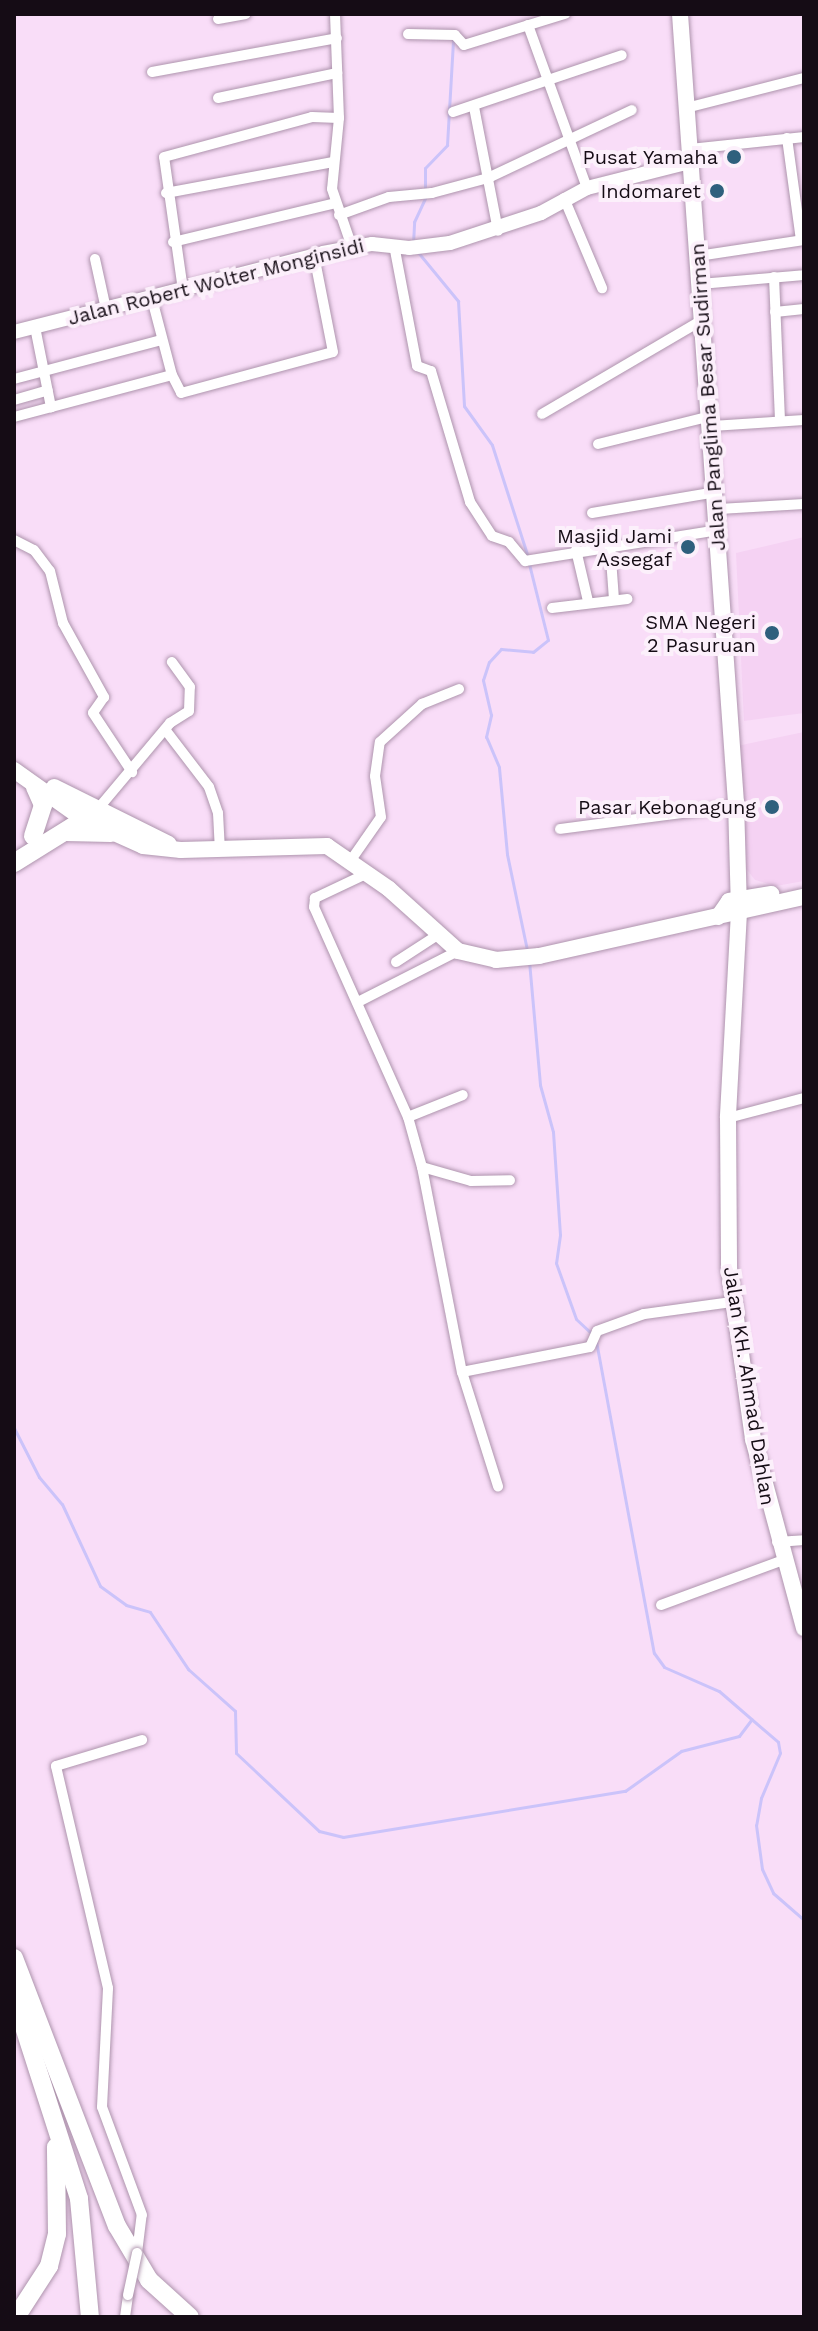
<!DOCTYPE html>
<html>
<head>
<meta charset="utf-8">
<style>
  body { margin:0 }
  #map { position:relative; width:818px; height:2331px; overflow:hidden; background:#f9ddf8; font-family:"Work Sans",sans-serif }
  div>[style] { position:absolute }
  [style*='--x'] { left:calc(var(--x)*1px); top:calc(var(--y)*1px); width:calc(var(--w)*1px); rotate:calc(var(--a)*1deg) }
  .built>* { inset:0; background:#f5d2f3 }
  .stream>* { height:3px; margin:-1.5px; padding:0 1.5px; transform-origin:1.5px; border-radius:1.5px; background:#cbc3fa }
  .roads { filter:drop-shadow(0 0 2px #ae94ad) drop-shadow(0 0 2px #ae94ad) }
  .minor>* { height:10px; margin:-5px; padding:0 5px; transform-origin:5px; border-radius:5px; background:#fff }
  .secondary>* { height:14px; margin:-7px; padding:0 7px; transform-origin:7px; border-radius:7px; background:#fff }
  .primary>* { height:16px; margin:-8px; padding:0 8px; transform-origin:8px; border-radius:8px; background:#fff }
  .trunk>* { height:16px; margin:-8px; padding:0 8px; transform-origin:8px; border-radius:8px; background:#fff }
  .motorway>* { height:18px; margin:-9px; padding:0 9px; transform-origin:9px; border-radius:9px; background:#fff }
  .bridges { filter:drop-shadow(0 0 2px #ae94ad) drop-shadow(0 0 2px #ae94ad) }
  .minor-bridge>* { height:10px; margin:-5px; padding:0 5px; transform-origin:5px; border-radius:5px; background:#fff }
  .dots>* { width:22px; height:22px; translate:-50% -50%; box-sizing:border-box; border:4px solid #fcf0fb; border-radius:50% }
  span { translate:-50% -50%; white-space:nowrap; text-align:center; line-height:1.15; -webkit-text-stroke:8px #fcf0fb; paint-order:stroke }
  .poi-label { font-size:20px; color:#150c15 }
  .right { translate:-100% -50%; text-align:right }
  .street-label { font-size:20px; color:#150c15 }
  .frame { position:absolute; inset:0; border:16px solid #150c15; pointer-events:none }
</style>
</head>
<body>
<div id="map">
  <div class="built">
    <div style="clip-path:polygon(804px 537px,804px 713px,744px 721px,736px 553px)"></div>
    <div style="clip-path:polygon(804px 732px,804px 881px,776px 886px,755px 880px,745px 867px,737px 746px)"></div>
  </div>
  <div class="stream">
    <div style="--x:413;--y:244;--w:22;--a:-87"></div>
    <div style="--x:414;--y:222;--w:26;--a:-65"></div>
    <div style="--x:425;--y:198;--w:30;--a:-90"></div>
    <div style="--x:425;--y:168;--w:32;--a:-46"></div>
    <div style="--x:447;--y:145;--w:105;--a:-86.7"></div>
    <div style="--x:417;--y:251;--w:65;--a:50.6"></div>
    <div style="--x:458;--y:301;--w:105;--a:86.7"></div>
    <div style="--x:464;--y:406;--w:48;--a:54.3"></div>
    <div style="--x:492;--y:445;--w:118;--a:72.2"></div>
    <div style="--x:527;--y:950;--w:98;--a:-101.8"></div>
    <div style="--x:507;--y:854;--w:87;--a:-95.3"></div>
    <div style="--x:499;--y:767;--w:33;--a:-113"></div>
    <div style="--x:486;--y:737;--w:23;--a:-77"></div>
    <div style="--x:491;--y:715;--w:36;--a:-103"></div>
    <div style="--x:483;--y:680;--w:19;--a:-72"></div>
    <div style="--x:489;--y:662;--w:18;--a:-47"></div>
    <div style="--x:501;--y:649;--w:32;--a:5"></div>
    <div style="--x:533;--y:652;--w:19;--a:-39"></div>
    <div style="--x:548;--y:640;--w:78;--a:-104"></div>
    <div style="--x:529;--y:961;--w:124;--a:84.9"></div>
    <div style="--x:540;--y:1085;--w:49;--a:74.5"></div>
    <div style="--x:553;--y:1132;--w:103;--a:86.1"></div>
    <div style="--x:560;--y:1235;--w:28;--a:98"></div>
    <div style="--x:556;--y:1263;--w:59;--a:70.3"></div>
    <div style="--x:576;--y:1319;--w:23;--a:43"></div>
    <div style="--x:596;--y:1341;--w:317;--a:79.5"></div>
    <div style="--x:654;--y:1653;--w:17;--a:54"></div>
    <div style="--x:664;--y:1667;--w:60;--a:23.6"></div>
    <div style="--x:719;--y:1691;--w:78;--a:40.8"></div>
    <div style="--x:778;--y:1742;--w:11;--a:80"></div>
    <div style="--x:780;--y:1753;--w:49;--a:112.9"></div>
    <div style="--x:761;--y:1798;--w:27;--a:100"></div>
    <div style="--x:756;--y:1825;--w:44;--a:82.2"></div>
    <div style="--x:762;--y:1869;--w:26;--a:65"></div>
    <div style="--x:773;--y:1893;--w:41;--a:41.1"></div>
    <div style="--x:14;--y:1428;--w:55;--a:63"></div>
    <div style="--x:39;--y:1477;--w:35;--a:50"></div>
    <div style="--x:62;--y:1504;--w:90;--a:65.1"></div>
    <div style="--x:100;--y:1586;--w:32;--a:36"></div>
    <div style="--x:126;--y:1605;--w:25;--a:16"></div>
    <div style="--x:150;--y:1612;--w:69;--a:56.3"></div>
    <div style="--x:188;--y:1669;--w:63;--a:41.8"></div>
    <div style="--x:235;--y:1711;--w:42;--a:88.6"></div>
    <div style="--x:236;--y:1753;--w:114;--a:43.2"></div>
    <div style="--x:319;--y:1831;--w:25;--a:14"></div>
    <div style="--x:343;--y:1837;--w:286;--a:-9.3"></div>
    <div style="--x:625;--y:1791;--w:69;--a:-35.5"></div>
    <div style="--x:681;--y:1751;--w:60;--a:-14.5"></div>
    <div style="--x:739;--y:1736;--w:21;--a:-53"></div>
    <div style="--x:804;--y:2047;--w:46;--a:90"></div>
  </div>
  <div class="roads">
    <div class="minor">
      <div style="--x:335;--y:14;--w:104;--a:87.8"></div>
      <div style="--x:339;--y:118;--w:71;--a:95.6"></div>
      <div style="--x:332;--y:189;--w:65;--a:71"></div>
      <div style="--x:218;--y:19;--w:28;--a:-10"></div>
      <div style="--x:528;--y:25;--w:173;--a:70.1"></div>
      <div style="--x:408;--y:34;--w:47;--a:1.2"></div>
      <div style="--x:455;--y:35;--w:13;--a:48"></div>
      <div style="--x:464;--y:45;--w:106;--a:-17.1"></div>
      <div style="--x:152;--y:72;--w:188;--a:-10.4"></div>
      <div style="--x:218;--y:98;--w:122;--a:-11.9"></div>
      <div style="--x:474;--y:107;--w:126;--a:79"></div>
      <div style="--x:686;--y:108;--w:122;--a:-14.3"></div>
      <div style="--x:453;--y:112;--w:178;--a:-18.6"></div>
      <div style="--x:787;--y:138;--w:103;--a:82.2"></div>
      <div style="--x:690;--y:149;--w:115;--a:-6"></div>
      <div style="--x:166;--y:193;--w:170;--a:-10.5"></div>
      <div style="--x:564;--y:198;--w:98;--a:67.1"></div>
      <div style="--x:339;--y:215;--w:53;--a:-19.8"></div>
      <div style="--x:389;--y:197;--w:43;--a:-5.3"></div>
      <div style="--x:432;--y:193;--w:58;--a:-15"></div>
      <div style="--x:488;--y:178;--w:159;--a:-25.3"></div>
      <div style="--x:173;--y:242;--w:167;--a:-13.5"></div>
      <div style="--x:394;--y:245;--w:123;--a:79.2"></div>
      <div style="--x:417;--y:366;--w:15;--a:20"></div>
      <div style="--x:431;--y:371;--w:137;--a:73.4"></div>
      <div style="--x:470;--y:502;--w:40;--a:57.1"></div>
      <div style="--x:492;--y:536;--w:18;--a:19"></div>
      <div style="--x:509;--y:542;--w:25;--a:50"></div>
      <div style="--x:525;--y:561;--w:196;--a:-9.1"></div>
      <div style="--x:698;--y:256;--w:107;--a:-8.6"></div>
      <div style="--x:95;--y:259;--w:51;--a:77.6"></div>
      <div style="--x:774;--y:277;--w:144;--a:87.6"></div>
      <div style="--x:700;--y:284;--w:104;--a:-4.9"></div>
      <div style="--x:183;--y:290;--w:134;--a:-98.1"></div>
      <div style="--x:164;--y:157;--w:153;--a:-15.1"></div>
      <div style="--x:312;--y:117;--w:27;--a:2"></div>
      <div style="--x:152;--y:299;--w:79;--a:75.3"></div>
      <div style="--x:775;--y:312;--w:29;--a:-6"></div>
      <div style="--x:35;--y:327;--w:82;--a:78.7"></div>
      <div style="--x:14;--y:379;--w:153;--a:-14.8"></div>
      <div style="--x:14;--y:400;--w:35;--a:-16"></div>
      <div style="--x:542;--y:414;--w:186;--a:-30.4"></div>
      <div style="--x:14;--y:417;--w:163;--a:-14.9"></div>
      <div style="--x:172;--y:375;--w:20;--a:63"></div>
      <div style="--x:181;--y:393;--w:157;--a:-15.1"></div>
      <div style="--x:333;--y:352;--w:99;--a:-101.1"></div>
      <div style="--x:712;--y:426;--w:92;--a:-3.7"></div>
      <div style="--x:598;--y:444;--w:116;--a:-13.9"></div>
      <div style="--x:719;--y:509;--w:85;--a:-3.4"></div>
      <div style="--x:592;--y:513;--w:126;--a:-9.6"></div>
      <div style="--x:14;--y:540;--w:22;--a:27"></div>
      <div style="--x:34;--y:550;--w:26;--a:53"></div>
      <div style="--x:50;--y:571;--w:54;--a:76"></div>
      <div style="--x:63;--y:623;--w:85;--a:61"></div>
      <div style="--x:104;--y:697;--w:19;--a:125"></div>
      <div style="--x:93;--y:713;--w:71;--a:56.5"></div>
      <div style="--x:610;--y:545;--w:54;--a:85.8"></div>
      <div style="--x:576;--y:550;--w:52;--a:76.8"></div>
      <div style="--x:552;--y:608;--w:76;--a:-6.8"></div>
      <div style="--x:167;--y:732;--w:69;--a:52.6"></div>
      <div style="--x:209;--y:787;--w:28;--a:71"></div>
      <div style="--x:218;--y:813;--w:34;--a:87"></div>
      <div style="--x:97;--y:810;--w:114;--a:-50"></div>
      <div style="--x:170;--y:723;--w:22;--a:-32"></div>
      <div style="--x:189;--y:711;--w:24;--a:-88"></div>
      <div style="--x:190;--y:687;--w:31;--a:-126"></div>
      <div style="--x:560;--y:829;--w:168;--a:-7.5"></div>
      <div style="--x:351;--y:860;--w:52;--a:-55.1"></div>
      <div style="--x:381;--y:817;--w:41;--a:-98.3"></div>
      <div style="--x:375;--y:776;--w:34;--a:-82"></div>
      <div style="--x:380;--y:742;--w:57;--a:-42.1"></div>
      <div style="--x:422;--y:704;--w:40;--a:-22"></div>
      <div style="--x:368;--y:873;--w:59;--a:154.7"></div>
      <div style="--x:315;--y:898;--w:9;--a:96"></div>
      <div style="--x:314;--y:907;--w:230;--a:65.9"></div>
      <div style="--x:408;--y:1117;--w:59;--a:-21.8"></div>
      <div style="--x:396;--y:962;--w:48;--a:-33"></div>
      <div style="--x:358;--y:1002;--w:112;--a:-27"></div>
      <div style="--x:408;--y:1117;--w:52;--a:74.4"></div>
      <div style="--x:422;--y:1167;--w:51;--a:15.9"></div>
      <div style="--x:471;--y:1181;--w:39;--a:-1"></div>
      <div style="--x:728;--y:1118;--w:79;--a:-14.7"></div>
      <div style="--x:422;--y:1167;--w:209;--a:79"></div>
      <div style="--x:462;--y:1372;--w:120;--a:72.5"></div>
      <div style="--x:462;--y:1372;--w:130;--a:-11.1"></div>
      <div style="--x:590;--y:1347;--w:17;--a:-66"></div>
      <div style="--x:597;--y:1331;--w:50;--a:-19.9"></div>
      <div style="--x:644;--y:1314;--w:89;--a:-7.8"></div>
      <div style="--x:777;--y:1542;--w:27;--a:-4"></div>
      <div style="--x:661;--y:1605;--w:130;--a:-20.2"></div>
      <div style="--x:137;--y:2253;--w:38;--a:-83"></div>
      <div style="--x:142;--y:2215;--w:115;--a:-110.3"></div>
      <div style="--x:102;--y:2107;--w:119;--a:-87.1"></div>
      <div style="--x:108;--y:1988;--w:228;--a:-103.2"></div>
      <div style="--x:56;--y:1766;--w:90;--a:-16.8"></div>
      <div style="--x:125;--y:2317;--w:22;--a:-82"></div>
    </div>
    <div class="secondary">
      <div style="--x:14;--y:332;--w:319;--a:-14.3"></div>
      <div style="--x:323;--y:253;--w:50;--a:-10.4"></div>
      <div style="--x:372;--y:244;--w:37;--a:6"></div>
      <div style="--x:409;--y:248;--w:41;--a:-7"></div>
      <div style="--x:450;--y:243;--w:96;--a:-18.2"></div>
      <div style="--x:541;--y:213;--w:52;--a:-28.5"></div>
      <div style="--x:587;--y:188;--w:106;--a:-14.2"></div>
    </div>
    <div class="primary">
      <div style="--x:680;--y:14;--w:790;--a:85.94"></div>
      <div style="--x:736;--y:802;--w:110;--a:88.4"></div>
      <div style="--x:739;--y:912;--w:206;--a:93.1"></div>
      <div style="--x:728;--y:1118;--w:150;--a:89.6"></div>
      <div style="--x:729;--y:1268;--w:173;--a:82"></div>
      <div style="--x:753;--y:1439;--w:196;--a:74.9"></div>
    </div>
    <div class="trunk">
      <div style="--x:14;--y:770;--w:85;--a:35.4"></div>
      <div style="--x:83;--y:819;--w:66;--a:24.2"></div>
      <div style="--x:143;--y:846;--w:38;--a:6"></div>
      <div style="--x:181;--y:850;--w:146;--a:-1.6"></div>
      <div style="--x:327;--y:846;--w:75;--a:34.7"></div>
      <div style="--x:389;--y:889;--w:93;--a:41.9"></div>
      <div style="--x:458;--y:951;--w:39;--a:13"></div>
      <div style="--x:496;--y:960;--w:43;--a:-5.3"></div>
      <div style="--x:539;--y:956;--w:271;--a:-12.6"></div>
      <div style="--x:54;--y:787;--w:128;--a:26.4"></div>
      <div style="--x:718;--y:917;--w:19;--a:-55"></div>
      <div style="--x:729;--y:901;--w:43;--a:-9.5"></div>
    </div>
    <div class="motorway">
      <div style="--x:66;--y:832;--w:45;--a:1.3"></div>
      <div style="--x:33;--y:836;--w:33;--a:-72"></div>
      <div style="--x:43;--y:805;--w:20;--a:-114"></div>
      <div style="--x:14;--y:863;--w:97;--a:-31.9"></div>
      <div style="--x:14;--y:1958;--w:287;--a:69"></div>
      <div style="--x:117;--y:2226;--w:63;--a:59.3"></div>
      <div style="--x:149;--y:2280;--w:55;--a:42.1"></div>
      <div style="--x:14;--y:1996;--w:213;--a:72.2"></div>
      <div style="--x:79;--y:2199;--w:119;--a:84.7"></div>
      <div style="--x:16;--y:2317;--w:61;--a:-57.1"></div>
      <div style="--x:49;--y:2266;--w:33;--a:-76"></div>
      <div style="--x:57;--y:2234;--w:87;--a:-90.7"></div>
    </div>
  </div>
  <div class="bridges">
    <div class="minor-bridge">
      <div style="--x:128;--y:2295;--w:43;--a:-77.9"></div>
    </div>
  </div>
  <div class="dots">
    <div style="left:734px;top:157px;background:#2e607d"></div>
    <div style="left:717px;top:191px;background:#2e607d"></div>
    <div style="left:688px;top:547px;background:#2e607d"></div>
    <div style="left:772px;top:633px;background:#2e607d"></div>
    <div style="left:772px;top:807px;background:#2e607d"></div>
  </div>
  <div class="poi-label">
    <span class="right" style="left:718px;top:157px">Pusat Yamaha</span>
    <span class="right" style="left:701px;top:191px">Indomaret</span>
    <span class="right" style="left:672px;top:548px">Masjid Jami<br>Assegaf</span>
    <span class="right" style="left:756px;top:634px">SMA Negeri<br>2 Pasuruan</span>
    <span class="right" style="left:756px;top:807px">Pasar Kebonagung</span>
  </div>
  <div class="street-label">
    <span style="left:216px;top:282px;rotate:-14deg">Jalan Robert Wolter Monginsidi</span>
    <span style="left:708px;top:397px;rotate:-94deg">Jalan Panglima Besar Sudirman</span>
    <span style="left:749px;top:1386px;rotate:81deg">Jalan KH. Ahmad Dahlan</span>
  </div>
  <div class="frame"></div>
</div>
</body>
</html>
